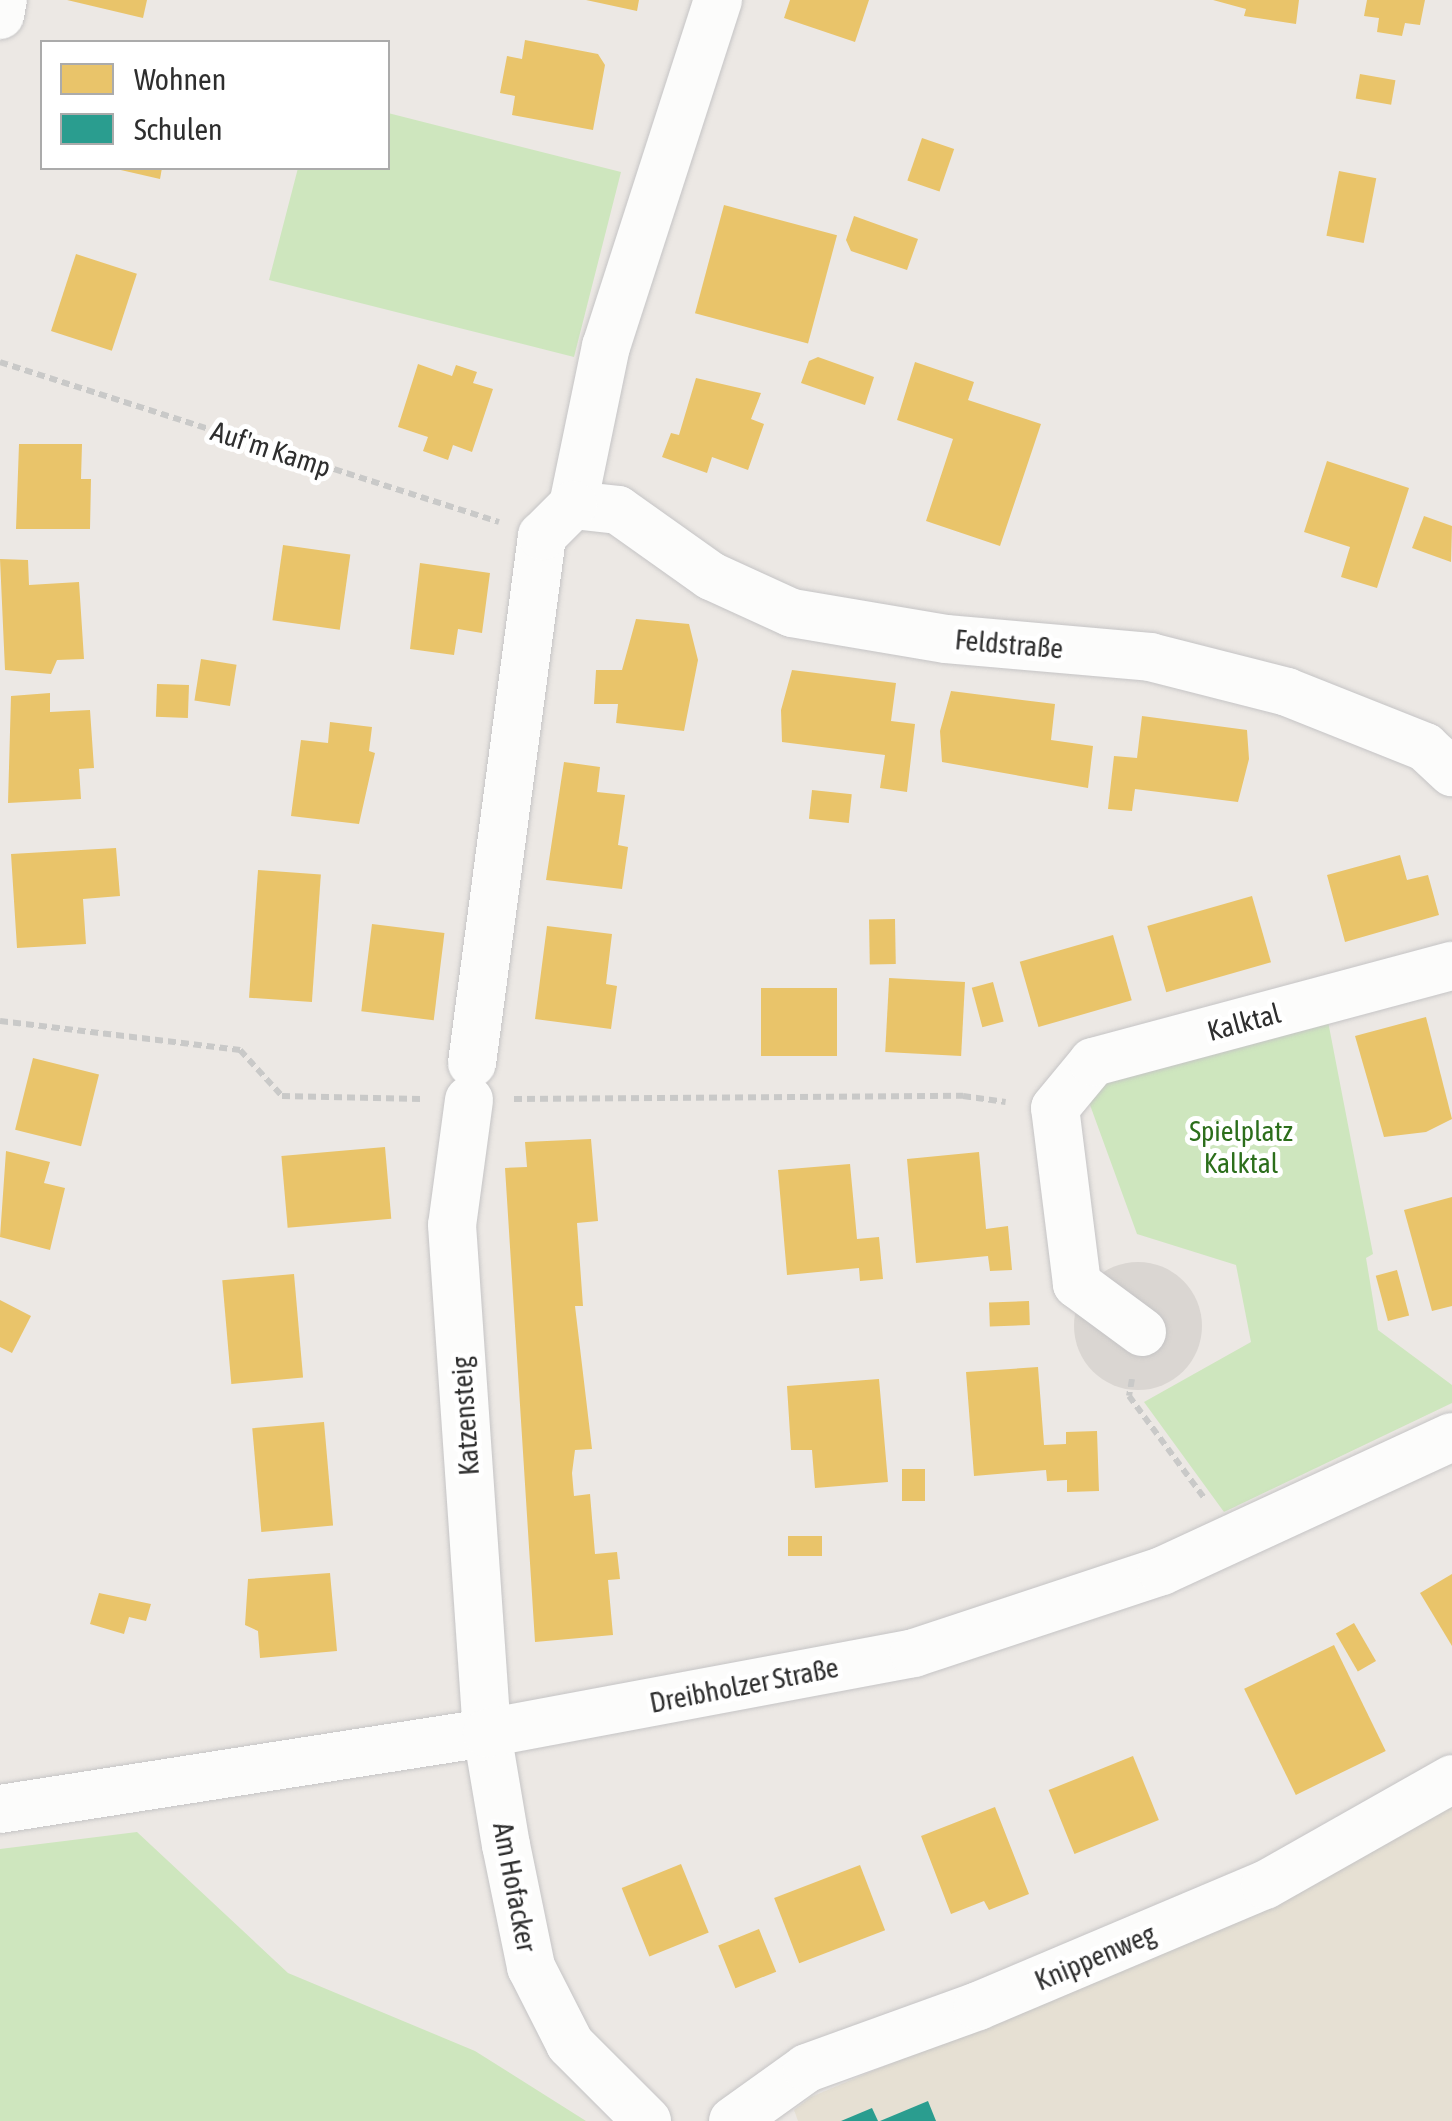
<!DOCTYPE html>
<html>
<head>
<meta charset="utf-8">
<style>
  body { margin:0 }
  #map { position:relative; width:1452px; height:2121px; overflow:hidden; background:#ece8e4; font-family:"Asap Condensed",sans-serif }
  div>[style] { position:absolute }
  [style*='--x'] { left:calc(var(--x)*1px); top:calc(var(--y)*1px); width:calc(var(--w)*1px); rotate:calc(var(--a)*1deg) }
  .education>* { inset:0; background:#e6e0d3 }
  .green>* { inset:0; background:#cee6be }
  .plaza>* { inset:0; background:#dad6d2 }
  .round { border-radius:50% }
  .homes>* { inset:0; background:#e9c46a; transform-origin:0 0 }
  .schools>* { inset:0; background:#2a9d8f }
  .path>* { height:6px; margin-top:-3px; transform-origin:0; background:repeating-linear-gradient(90deg,#c9c9c8 0 8px,transparent 0 13px) }
  .roads { filter:drop-shadow(0 0 2px #c5c4c5) drop-shadow(0 0 2px #c5c4c5) }
  .minor>* { height:48px; margin:-24px; padding:0 24px; transform-origin:24px; border-radius:24px; background:#fcfcfb }
  span { translate:-50% -50%; white-space:nowrap; text-align:center; line-height:1.15; -webkit-text-stroke:10px #fff; paint-order:stroke }
  .street-label { font-size:28px; color:#2e2e2e }
  .park-label { font-size:28px; color:#2c6e1b }
  .legend { position:absolute; left:40px; top:40px; width:350px; height:130px; box-sizing:border-box; background:#fff; border:2px solid #ababab; margin:0; padding:12px 18px; list-style:none; font-size:30px; color:#2e2e2e }
  .legend li { display:flex; align-items:center; gap:20px; height:50px }
  .legend b { width:50px; border:2px solid #ababab }
</style>
</head>
<body>
<div id="map">
  <div class="education">
    <div style="clip-path:polygon(1452px 1804px,1452px 2121px,798px 2121px,794px 2110px,811px 2097px,1095px 1977px)"></div>
  </div>
  <div class="green">
    <div style="clip-path:polygon(388px 113px,621px 172px,574px 357px,269px 280px,298px 168px,388px 168px)"></div>
    <div style="clip-path:polygon(1326px 1011px,1373px 1254px,1366px 1258px,1378px 1330px,1452px 1385px,1452px 1403px,1224px 1512px,1144px 1402px,1251px 1342px,1236px 1265px,1137px 1234px,1082px 1083px)"></div>
    <div style="clip-path:polygon(137px 1832px,288px 1973px,475px 2051px,586px 2121px,0 2121px,0 1849px)"></div>
  </div>
  <div class="plaza">
    <div class="round" style="left:1074px;top:1262px;width:128px;height:128px"></div>
  </div>
  <div class="homes">
    <div style="clip-path:polygon(67px 0,147px 0,143px 18px)"></div>
    <div style="clip-path:polygon(586px 0,639px 0,637px 11px)"></div>
    <div style="clip-path:polygon(790px 0,869px 0,855px 42px,784px 18px)"></div>
    <div style="clip-path:polygon(1213px 0,1299px 0,1296px 24px,1244px 16px,1246px 9px)"></div>
    <div style="clip-path:polygon(1367px 0,1425px 0,1420px 25px,1405px 23px,1402px 36px,1377px 32px,1379px 18px,1364px 16px)"></div>
    <div style="clip-path:polygon(525px 40px,598px 54px,605px 65px,593px 130px,512px 115px,515px 96px,500px 93px,507px 56px,522px 59px)"></div>
    <div style="left:1360px;top:74px;width:36px;height:25px;rotate:10deg"></div>
    <div style="left:922px;top:138px;width:34px;height:45px;rotate:19deg"></div>
    <div style="clip-path:polygon(112px 168px,162px 168px,160px 179px)"></div>
    <div style="left:1339px;top:171px;width:38px;height:66px;rotate:11deg"></div>
    <div style="left:724px;top:205px;width:117px;height:112px;rotate:15deg"></div>
    <div style="clip-path:polygon(854px 216px,918px 239px,907px 270px,851px 251px,846px 240px)"></div>
    <div style="left:76px;top:254px;width:64px;height:81px;rotate:18deg"></div>
    <div style="clip-path:polygon(818px 357px,874px 377px,865px 405px,801px 383px,809px 361px)"></div>
    <div style="clip-path:polygon(915px 362px,974px 382px,968px 400px,1041px 424px,1000px 546px,926px 521px,953px 439px,897px 420px)"></div>
    <div style="clip-path:polygon(418px 364px,452px 376px,456px 365px,477px 372px,473px 383px,493px 389px,472px 452px,453px 445px,448px 460px,423px 451px,428px 437px,398px 427px)"></div>
    <div style="clip-path:polygon(696px 378px,761px 393px,751px 419px,764px 424px,748px 470px,712px 457px,707px 473px,662px 457px,671px 433px,679px 435px)"></div>
    <div style="clip-path:polygon(19px 444px,82px 444px,81px 479px,91px 479px,90px 529px,16px 529px)"></div>
    <div style="clip-path:polygon(1327px 461px,1409px 488px,1377px 588px,1341px 577px,1350px 547px,1304px 532px)"></div>
    <div style="clip-path:polygon(1424px 516px,1452px 526px,1451px 562px,1412px 548px)"></div>
    <div style="left:283px;top:545px;width:68px;height:76px;rotate:8deg"></div>
    <div style="clip-path:polygon(0 559px,28px 560px,29px 585px,79px 582px,84px 659px,57px 660px,51px 674px,5px 670px)"></div>
    <div style="clip-path:polygon(420px 563px,490px 573px,482px 633px,458px 629px,454px 655px,410px 649px)"></div>
    <div style="clip-path:polygon(636px 619px,689px 624px,698px 660px,684px 731px,616px 723px,618px 704px,594px 704px,596px 670px,622px 670px)"></div>
    <div style="left:201px;top:659px;width:36px;height:42px;rotate:9deg"></div>
    <div style="clip-path:polygon(792px 670px,896px 683px,891px 721px,915px 724px,907px 792px,880px 788px,885px 755px,782px 742px,781px 710px)"></div>
    <div style="left:189px;top:685px;width:33px;height:32px;rotate:92deg"></div>
    <div style="clip-path:polygon(951px 691px,1055px 704px,1051px 740px,1093px 746px,1088px 788px,942px 762px,940px 731px)"></div>
    <div style="clip-path:polygon(50px 693px,50px 712px,90px 710px,94px 768px,79px 769px,81px 799px,8px 803px,11px 696px)"></div>
    <div style="clip-path:polygon(1142px 716px,1247px 730px,1249px 759px,1238px 802px,1135px 789px,1132px 811px,1108px 809px,1114px 756px,1137px 758px)"></div>
    <div style="clip-path:polygon(330px 722px,372px 727px,369px 751px,375px 753px,359px 824px,291px 816px,301px 740px,328px 743px)"></div>
    <div style="clip-path:polygon(564px 762px,600px 767px,597px 792px,625px 795px,618px 845px,628px 847px,622px 889px,546px 880px)"></div>
    <div style="left:812px;top:790px;width:40px;height:29px;rotate:6deg"></div>
    <div style="clip-path:polygon(116px 848px,120px 896px,83px 899px,86px 944px,17px 948px,11px 854px)"></div>
    <div style="clip-path:polygon(1400px 855px,1407px 880px,1428px 875px,1439px 915px,1345px 942px,1327px 875px)"></div>
    <div style="left:258px;top:870px;width:63px;height:128px;rotate:4deg"></div>
    <div style="left:1252px;top:896px;width:69px;height:109px;rotate:74deg"></div>
    <div style="left:895px;top:919px;width:45px;height:26px;rotate:89deg"></div>
    <div style="left:372px;top:924px;width:73px;height:88px;rotate:7deg"></div>
    <div style="clip-path:polygon(547px 926px,612px 934px,606px 984px,617px 986px,611px 1029px,535px 1019px)"></div>
    <div style="left:1113px;top:935px;width:68px;height:97px;rotate:74deg"></div>
    <div style="left:965px;top:982px;width:74px;height:76px;rotate:93deg"></div>
    <div style="left:993px;top:982px;width:41px;height:22px;rotate:75deg"></div>
    <div style="left:761px;top:988px;width:76px;height:68px"></div>
    <div style="clip-path:polygon(1426px 1017px,1452px 1119px,1426px 1132px,1384px 1137px,1355px 1036px)"></div>
    <div style="left:33px;top:1058px;width:68px;height:74px;rotate:14deg"></div>
    <div style="clip-path:polygon(591px 1139px,598px 1221px,577px 1223px,583px 1306px,575px 1306px,592px 1449px,575px 1450px,572px 1473px,574px 1496px,590px 1494px,595px 1554px,617px 1552px,620px 1579px,608px 1580px,613px 1635px,535px 1642px,505px 1168px,527px 1167px,525px 1142px)"></div>
    <div style="left:385px;top:1147px;width:72px;height:104px;rotate:85deg"></div>
    <div style="clip-path:polygon(6px 1151px,50px 1162px,44px 1183px,65px 1188px,50px 1250px,0 1237px)"></div>
    <div style="clip-path:polygon(979px 1152px,986px 1229px,1008px 1226px,1012px 1270px,990px 1271px,988px 1256px,916px 1263px,907px 1159px)"></div>
    <div style="clip-path:polygon(850px 1164px,857px 1239px,879px 1237px,883px 1279px,860px 1281px,859px 1268px,787px 1275px,778px 1170px)"></div>
    <div style="clip-path:polygon(1452px 1197px,1452px 1306px,1432px 1311px,1404px 1210px)"></div>
    <div style="left:1397px;top:1270px;width:47px;height:22px;rotate:75deg"></div>
    <div style="left:294px;top:1274px;width:104px;height:72px;rotate:85deg"></div>
    <div style="clip-path:polygon(0 1300px,31px 1316px,12px 1353px,0 1347px)"></div>
    <div style="left:1029px;top:1301px;width:24px;height:40px;rotate:88deg"></div>
    <div style="clip-path:polygon(1038px 1367px,1044px 1445px,1066px 1444px,1066px 1432px,1097px 1431px,1099px 1491px,1067px 1492px,1067px 1480px,1047px 1481px,1046px 1470px,974px 1476px,966px 1372px)"></div>
    <div style="clip-path:polygon(879px 1379px,888px 1482px,815px 1488px,812px 1450px,791px 1450px,787px 1386px)"></div>
    <div style="left:324px;top:1422px;width:104px;height:72px;rotate:85deg"></div>
    <div style="left:902px;top:1469px;width:23px;height:32px"></div>
    <div style="left:822px;top:1536px;width:20px;height:34px;rotate:90deg"></div>
    <div style="clip-path:polygon(330px 1573px,337px 1651px,260px 1658px,258px 1631px,245px 1625px,248px 1579px)"></div>
    <div style="clip-path:polygon(1452px 1574px,1452px 1646px,1420px 1593px)"></div>
    <div style="clip-path:polygon(99px 1593px,151px 1604px,146px 1621px,129px 1617px,124px 1634px,90px 1624px)"></div>
    <div style="left:1354px;top:1623px;width:44px;height:21px;rotate:60deg"></div>
    <div style="left:1334px;top:1645px;width:118px;height:100px;rotate:64deg"></div>
    <div style="left:1133px;top:1756px;width:69px;height:91px;rotate:68deg"></div>
    <div style="clip-path:polygon(995px 1807px,1029px 1894px,989px 1910px,984px 1901px,951px 1914px,921px 1836px)"></div>
    <div style="left:681px;top:1864px;width:74px;height:64px;rotate:68deg"></div>
    <div style="left:860px;top:1865px;width:70px;height:92px;rotate:69deg"></div>
    <div style="left:759px;top:1929px;width:46px;height:44px;rotate:68deg"></div>
  </div>
  <div class="schools">
    <div style="clip-path:polygon(928px 2101px,936px 2121px,880px 2121px)"></div>
    <div style="clip-path:polygon(872px 2108px,878px 2121px,841px 2121px)"></div>
  </div>
  <div class="path">
    <div style="--x:0;--y:362;--w:524;--a:17.78"></div>
    <div style="--x:0;--y:1021;--w:242;--a:6.9"></div>
    <div style="--x:240;--y:1050;--w:62;--a:47.6"></div>
    <div style="--x:282;--y:1096;--w:139;--a:1.2"></div>
    <div style="--x:514;--y:1099;--w:449;--a:-0.4"></div>
    <div style="--x:963;--y:1096;--w:43;--a:7.9"></div>
    <div style="--x:1132;--y:1379;--w:17;--a:100"></div>
    <div style="--x:1129;--y:1396;--w:128;--a:53.6"></div>
  </div>
  <div class="roads">
    <div class="minor">
      <div style="--x:718;--y:0;--w:364;--a:107.9"></div>
      <div style="--x:606;--y:346;--w:162;--a:101.7"></div>
      <div style="--x:573;--y:505;--w:45;--a:6.3"></div>
      <div style="--x:618;--y:510;--w:114;--a:35.4"></div>
      <div style="--x:711;--y:576;--w:89;--a:24.6"></div>
      <div style="--x:792;--y:613;--w:156;--a:9.6"></div>
      <div style="--x:946;--y:639;--w:205;--a:5"></div>
      <div style="--x:1150;--y:657;--w:141;--a:14.3"></div>
      <div style="--x:1287;--y:692;--w:149;--a:21.7"></div>
      <div style="--x:1425;--y:747;--w:37;--a:43"></div>
      <div style="--x:0;--y:15;--w:15;--a:-79"></div>
      <div style="--x:472;--y:1063;--w:532;--a:-82.43"></div>
      <div style="--x:542;--y:536;--w:44;--a:-45"></div>
      <div style="--x:469;--y:1100;--w:126;--a:97.7"></div>
      <div style="--x:452;--y:1225;--w:509;--a:86.06"></div>
      <div style="--x:487;--y:1733;--w:114;--a:80.4"></div>
      <div style="--x:506;--y:1845;--w:125;--a:78.4"></div>
      <div style="--x:531;--y:1967;--w:86;--a:63.1"></div>
      <div style="--x:570;--y:2044;--w:109;--a:45"></div>
      <div style="--x:1142;--y:1332;--w:81;--a:-143.6"></div>
      <div style="--x:1077;--y:1284;--w:177;--a:-97.1"></div>
      <div style="--x:1055;--y:1108;--w:60;--a:-50.4"></div>
      <div style="--x:1093;--y:1062;--w:372;--a:-15"></div>
      <div style="--x:0;--y:1809;--w:493;--a:-8.9"></div>
      <div style="--x:487;--y:1733;--w:434;--a:-10.6"></div>
      <div style="--x:914;--y:1653;--w:261;--a:-18.3"></div>
      <div style="--x:1162;--y:1571;--w:319;--a:-24.8"></div>
      <div style="--x:733;--y:2121;--w:91;--a:-35.6"></div>
      <div style="--x:807;--y:2068;--w:182;--a:-19.9"></div>
      <div style="--x:978;--y:2006;--w:311;--a:-22.9"></div>
      <div style="--x:1265;--y:1885;--w:215;--a:-29.5"></div>
    </div>
  </div>
  <div class="street-label">
    <span style="left:271px;top:449px;rotate:18deg">Auf'm Kamp</span>
    <span style="left:1009px;top:644px;rotate:5deg">Feldstraße</span>
    <span style="left:1244px;top:1022px;rotate:-15deg">Kalktal</span>
    <span style="left:465px;top:1416px;rotate:-94deg">Katzensteig</span>
    <span style="left:744px;top:1685px;rotate:-11deg">Dreibholzer Straße</span>
    <span style="left:515px;top:1887px;rotate:79deg">Am Hofacker</span>
    <span style="left:1095px;top:1957px;rotate:-23deg">Knippenweg</span>
  </div>
  <div class="park-label">
    <span style="left:1241px;top:1147px">Spielplatz<br>Kalktal</span>
  </div>
  <ul class="legend">
  <li><b style="height:28px;background:#e9c46a"></b>Wohnen</li>
  <li><b style="height:28px;background:#2a9d8f"></b>Schulen</li>
  </ul>
</div>
</body>
</html>
